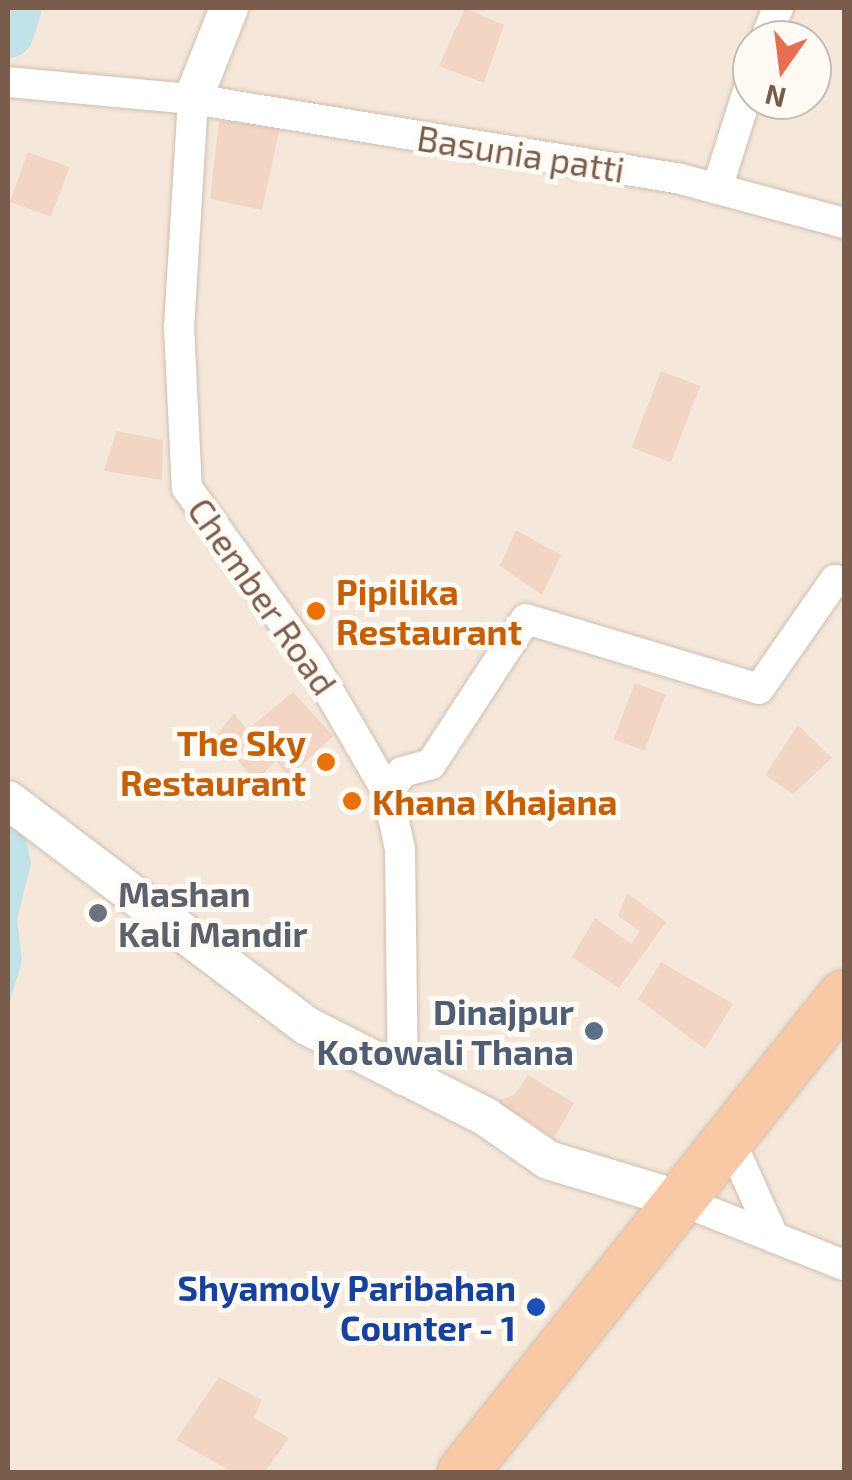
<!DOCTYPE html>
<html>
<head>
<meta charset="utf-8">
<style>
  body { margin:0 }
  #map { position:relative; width:852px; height:1480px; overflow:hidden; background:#fdf6ec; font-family:"Exo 2",sans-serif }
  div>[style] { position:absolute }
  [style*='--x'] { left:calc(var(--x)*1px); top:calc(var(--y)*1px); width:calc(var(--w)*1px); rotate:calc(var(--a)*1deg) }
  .residential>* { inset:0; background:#f5e8da }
  .water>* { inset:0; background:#bfe3e8 }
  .river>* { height:52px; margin:-26px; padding:0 26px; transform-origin:26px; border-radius:26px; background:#bfe3e8 }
  .building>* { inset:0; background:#f3d5c3; transform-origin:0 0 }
  .roads { filter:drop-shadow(0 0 2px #d1beb0) drop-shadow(0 0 2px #d1beb0) }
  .minor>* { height:30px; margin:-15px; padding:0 15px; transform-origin:15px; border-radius:15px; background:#fff }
  .tertiary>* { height:38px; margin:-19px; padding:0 19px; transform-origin:19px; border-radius:19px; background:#fff }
  .trunk>* { height:50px; margin:-25px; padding:0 25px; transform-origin:25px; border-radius:25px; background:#f9c8a4 }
  .dots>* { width:28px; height:28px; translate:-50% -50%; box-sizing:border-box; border:5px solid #fffaf3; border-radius:50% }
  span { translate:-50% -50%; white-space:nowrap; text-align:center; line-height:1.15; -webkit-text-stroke:10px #fffaf3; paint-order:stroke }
  .street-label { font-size:35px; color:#7a5c4d }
  .food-label { font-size:35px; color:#c56008; font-weight:700 }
  .left { translate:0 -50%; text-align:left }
  .right { translate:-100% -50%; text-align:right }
  .worship-label { font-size:35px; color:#5b616d; font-weight:700 }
  .service-label { font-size:35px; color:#4e5e75; font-weight:700 }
  .transit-label { font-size:35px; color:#164399; font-weight:700 }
  .frame { position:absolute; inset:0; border:10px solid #7a5c4d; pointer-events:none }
  .north { position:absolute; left:732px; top:20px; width:100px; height:100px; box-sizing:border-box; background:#fffaf3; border:2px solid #cabbb1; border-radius:50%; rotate:194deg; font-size:28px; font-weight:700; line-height:40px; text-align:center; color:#7a5c4d }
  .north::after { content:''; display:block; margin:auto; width:35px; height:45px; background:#e76f51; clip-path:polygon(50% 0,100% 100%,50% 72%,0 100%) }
</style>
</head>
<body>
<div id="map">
  <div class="residential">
    <div style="clip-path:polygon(evenodd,8px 8px,844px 8px,844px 1472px,8px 1472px,8px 8px,752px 40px,812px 40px,812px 100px,752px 100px,752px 40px)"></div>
  </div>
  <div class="water">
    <div style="clip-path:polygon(8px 814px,24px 829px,31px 863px,17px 919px,22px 961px,8px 1007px)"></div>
  </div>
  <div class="river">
    <div style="--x:8;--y:32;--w:25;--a:-72"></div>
  </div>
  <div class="building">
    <div style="clip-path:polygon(465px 8px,504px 25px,484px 83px,439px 66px)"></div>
    <div style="clip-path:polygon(219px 121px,280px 128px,262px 210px,210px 199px)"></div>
    <div style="left:28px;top:152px;width:44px;height:53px;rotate:20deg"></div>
    <div style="left:661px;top:371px;width:42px;height:82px;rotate:21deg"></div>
    <div style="clip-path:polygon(116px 431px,163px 440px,162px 480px,104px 471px)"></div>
    <div style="clip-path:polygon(516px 530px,561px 555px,542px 595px,500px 566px)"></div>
    <div style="left:635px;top:683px;width:33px;height:60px;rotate:21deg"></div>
    <div style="clip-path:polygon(293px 692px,333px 736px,288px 778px,276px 760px,256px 782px,217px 735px,234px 713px,247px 730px)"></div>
    <div style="clip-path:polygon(798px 725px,832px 758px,793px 794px,765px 775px)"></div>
    <div style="clip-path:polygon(627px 893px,666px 922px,619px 988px,572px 957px,595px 918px,631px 944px,640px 931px,618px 916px)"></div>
    <div style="clip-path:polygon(661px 962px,733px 1004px,705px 1049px,638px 999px)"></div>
    <div style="clip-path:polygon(528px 1075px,574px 1103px,554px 1138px,497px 1101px,514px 1095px)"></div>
    <div style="clip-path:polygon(219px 1377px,262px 1400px,254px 1418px,289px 1438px,265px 1472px,232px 1472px,176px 1440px)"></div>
  </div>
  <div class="roads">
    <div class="minor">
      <div style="--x:765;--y:40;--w:35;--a:-68"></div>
      <div style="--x:8;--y:82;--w:186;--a:5.3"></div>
      <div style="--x:193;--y:99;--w:490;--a:9.3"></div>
      <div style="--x:677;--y:178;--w:173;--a:15.1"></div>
      <div style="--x:193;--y:99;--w:228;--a:93.5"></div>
      <div style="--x:179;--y:327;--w:161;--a:87.2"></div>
      <div style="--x:187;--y:488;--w:214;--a:54.3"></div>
      <div style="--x:312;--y:662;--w:151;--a:59.9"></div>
      <div style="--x:388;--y:793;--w:57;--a:77.9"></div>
      <div style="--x:400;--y:849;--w:231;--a:89.3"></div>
      <div style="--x:717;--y:189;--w:116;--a:-72.5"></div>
      <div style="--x:388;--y:793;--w:25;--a:-56"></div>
      <div style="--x:402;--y:772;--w:30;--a:-15"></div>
      <div style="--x:431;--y:764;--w:173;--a:-56.8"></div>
      <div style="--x:526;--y:619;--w:243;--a:16.7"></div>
      <div style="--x:759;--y:689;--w:133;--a:-55.1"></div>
      <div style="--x:835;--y:580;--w:9;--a:18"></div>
      <div style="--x:728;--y:1136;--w:112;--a:65.7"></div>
      <div style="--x:677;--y:1199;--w:180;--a:21.6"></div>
    </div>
    <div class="tertiary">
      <div style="--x:193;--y:99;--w:98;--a:-68.4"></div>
      <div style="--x:8;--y:800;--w:375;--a:37.1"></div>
      <div style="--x:307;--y:1026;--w:201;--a:26.9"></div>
      <div style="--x:486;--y:1117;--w:75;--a:34.7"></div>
      <div style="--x:548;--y:1160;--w:135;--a:16.8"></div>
    </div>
    <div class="trunk">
      <div style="--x:463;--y:1472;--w:610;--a:-51.38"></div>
    </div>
  </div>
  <div class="dots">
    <div style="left:316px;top:611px;background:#e8710a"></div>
    <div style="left:326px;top:762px;background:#e8710a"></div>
    <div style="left:352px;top:801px;background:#e8710a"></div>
    <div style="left:98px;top:913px;background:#6b7280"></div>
    <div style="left:594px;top:1031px;background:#5c6f8a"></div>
    <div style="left:536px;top:1307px;background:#1a4fb4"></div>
  </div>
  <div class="street-label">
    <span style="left:521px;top:153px;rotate:9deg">Basunia patti</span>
    <span style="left:263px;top:596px;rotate:55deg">Chember Road</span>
  </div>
  <div class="food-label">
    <span class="left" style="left:336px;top:611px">Pipilika<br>Restaurant</span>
    <span class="right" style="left:306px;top:762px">The Sky<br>Restaurant</span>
    <span class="left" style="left:372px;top:801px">Khana Khajana</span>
  </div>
  <div class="worship-label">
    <span class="left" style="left:118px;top:913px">Mashan<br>Kali Mandir</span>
  </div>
  <div class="service-label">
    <span class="right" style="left:574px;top:1031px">Dinajpur<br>Kotowali Thana</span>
  </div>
  <div class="transit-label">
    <span class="right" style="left:516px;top:1307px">Shyamoly Paribahan<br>Counter - 1</span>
  </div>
  <div class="frame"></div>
  <div class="north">N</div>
</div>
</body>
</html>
